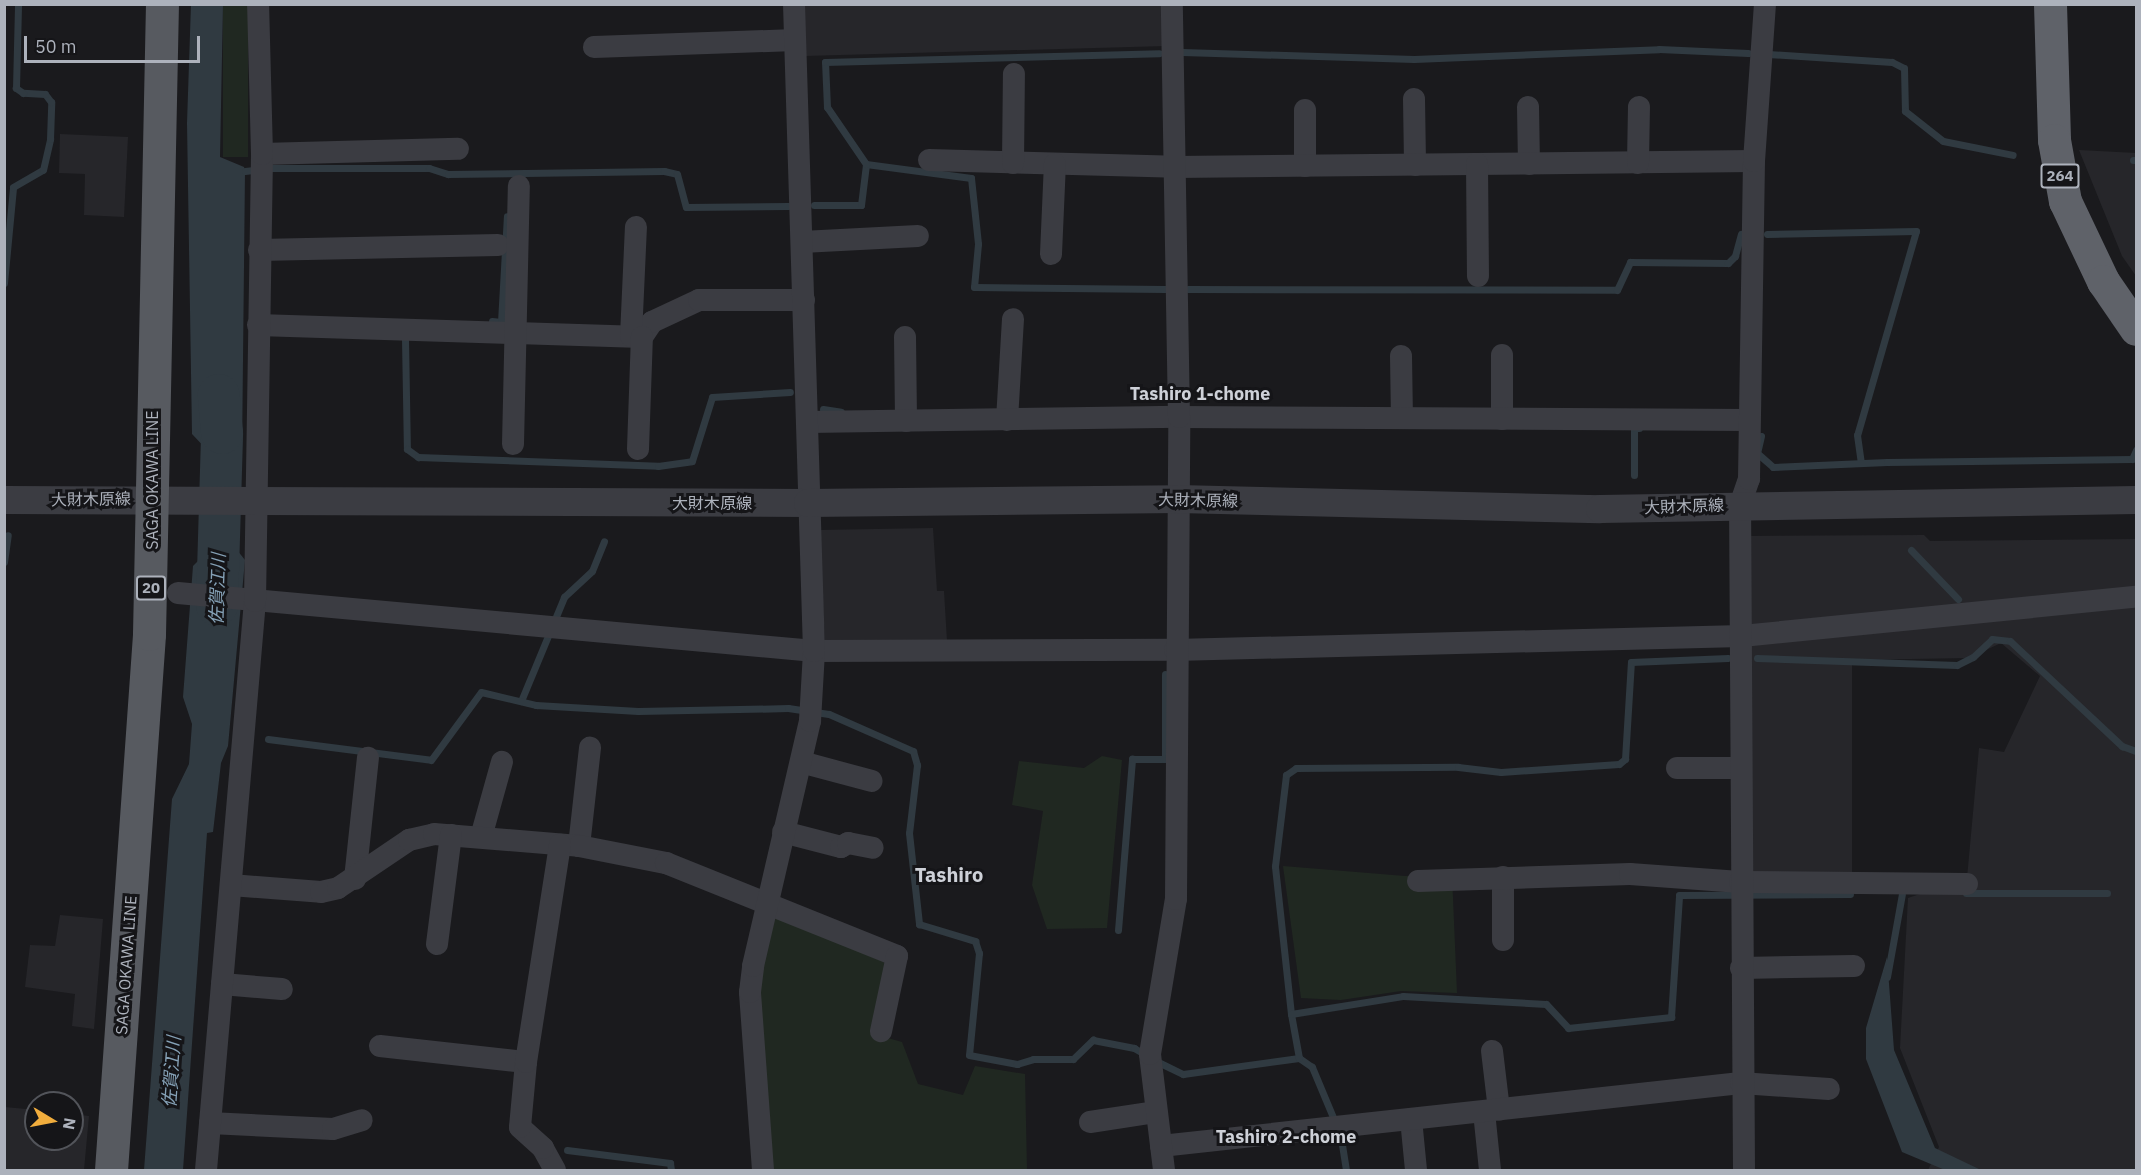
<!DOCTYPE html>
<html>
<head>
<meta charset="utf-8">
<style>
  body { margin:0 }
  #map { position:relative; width:2141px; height:1175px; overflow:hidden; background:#1a1a1d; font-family:"IBM Plex Sans","Noto Sans JP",sans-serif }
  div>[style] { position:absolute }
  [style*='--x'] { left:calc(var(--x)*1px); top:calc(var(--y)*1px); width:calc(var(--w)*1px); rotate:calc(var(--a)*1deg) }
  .built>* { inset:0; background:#26262a }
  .green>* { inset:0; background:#202821; transform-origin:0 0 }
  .water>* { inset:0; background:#303a41 }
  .stream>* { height:7px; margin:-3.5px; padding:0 3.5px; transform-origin:3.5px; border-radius:3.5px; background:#303a41 }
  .river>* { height:42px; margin:-21px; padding:0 21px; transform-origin:21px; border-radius:21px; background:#303a41 }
  .minor>* { height:22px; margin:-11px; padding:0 11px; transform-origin:11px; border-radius:11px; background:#3b3c42 }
  .tertiary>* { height:28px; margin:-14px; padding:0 14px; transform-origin:14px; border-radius:14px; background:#3b3c42 }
  .primary>* { height:33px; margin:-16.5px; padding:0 16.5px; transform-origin:16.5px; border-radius:16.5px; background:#575a60 }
  .trunk>* { height:33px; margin:-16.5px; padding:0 16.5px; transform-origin:16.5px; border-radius:16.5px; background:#5f6269 }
  span { translate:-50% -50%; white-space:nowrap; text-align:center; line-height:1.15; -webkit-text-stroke:6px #151518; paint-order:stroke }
  .shield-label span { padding:2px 4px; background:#151518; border:2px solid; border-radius:4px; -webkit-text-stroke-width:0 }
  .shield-label { font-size:15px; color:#adb2bc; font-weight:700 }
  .street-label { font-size:16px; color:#adb2bc }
  .neighbourhood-label { font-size:18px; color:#ced1d8; font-weight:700 }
  .water-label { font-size:18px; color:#85a1b6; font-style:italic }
  .quarter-label { font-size:20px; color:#ced1d8; font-weight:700 }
  .frame { position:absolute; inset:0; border:6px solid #adb2bc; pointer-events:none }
  .north { position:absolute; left:24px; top:1091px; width:60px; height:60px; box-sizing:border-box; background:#151518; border:2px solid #52545a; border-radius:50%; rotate:100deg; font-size:16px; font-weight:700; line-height:24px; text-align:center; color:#adb2bc }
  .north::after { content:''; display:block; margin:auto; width:21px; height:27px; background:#f1ad3d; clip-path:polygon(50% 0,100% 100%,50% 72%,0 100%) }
  .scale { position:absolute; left:24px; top:36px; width:176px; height:27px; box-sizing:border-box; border:3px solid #adb2bc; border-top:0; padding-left:8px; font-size:18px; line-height:21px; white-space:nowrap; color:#adb2bc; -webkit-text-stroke:4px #151518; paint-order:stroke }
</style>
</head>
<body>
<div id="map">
  <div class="built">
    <div style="clip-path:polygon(804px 5px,1166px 5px,1166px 46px,805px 56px)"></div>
    <div style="clip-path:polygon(60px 134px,128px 137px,124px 217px,84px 215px,85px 174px,59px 173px)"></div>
    <div style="clip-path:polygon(2079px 150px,2136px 153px,2136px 276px,2122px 256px)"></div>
    <div style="clip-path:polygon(933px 528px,937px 591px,944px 591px,947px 641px,825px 642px,819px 530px)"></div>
    <div style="clip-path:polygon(1924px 535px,1930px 541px,2136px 539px,2136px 1170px,1928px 1170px,1939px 1147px,1900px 1048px,1908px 898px,1967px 878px,1979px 748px,2004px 752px,2040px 676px,2001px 643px,1969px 658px,1852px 660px,1852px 875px,1746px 877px,1744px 536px)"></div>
    <div style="clip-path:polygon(60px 915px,103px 919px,94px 1029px,72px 1026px,75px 994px,25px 987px,30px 945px,55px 946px)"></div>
    <div style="clip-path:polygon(5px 1107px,36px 1110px,36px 1139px,72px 1139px,72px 1114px,89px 1116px,84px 1170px,5px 1170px)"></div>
  </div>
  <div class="green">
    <div style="left:223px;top:5px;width:25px;height:152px"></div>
    <div style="clip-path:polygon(1102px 756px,1122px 760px,1107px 928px,1047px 929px,1032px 885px,1043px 811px,1012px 805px,1019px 761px,1084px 768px)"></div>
    <div style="clip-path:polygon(1283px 866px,1405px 876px,1452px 874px,1457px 993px,1401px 991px,1341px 1000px,1301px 998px)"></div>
    <div style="clip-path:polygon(776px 913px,888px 964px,874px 1034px,902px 1042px,918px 1084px,963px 1095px,975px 1066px,1025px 1074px,1027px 1170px,772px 1170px,759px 984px)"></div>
  </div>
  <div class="water">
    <div style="clip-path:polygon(191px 4px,223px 5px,220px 157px,244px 167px,245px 171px,242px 454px,208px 451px,192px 434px,187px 123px)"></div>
    <div style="clip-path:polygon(211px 548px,237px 550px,245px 560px,228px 746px,221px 763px,213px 832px,207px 833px,183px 1170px,144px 1170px,172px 799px,189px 764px,192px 724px,183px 697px,193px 566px)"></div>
    <div style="clip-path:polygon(1887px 957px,1894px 1050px,1935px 1148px,1981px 1170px,1945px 1170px,1902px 1152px,1866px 1059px,1866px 1028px)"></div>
  </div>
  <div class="stream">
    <div style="--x:1182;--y:52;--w:232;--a:1.7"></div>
    <div style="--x:1414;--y:59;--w:245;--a:-2.3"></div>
    <div style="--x:1659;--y:49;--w:89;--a:2.6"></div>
    <div style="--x:1768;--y:54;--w:124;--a:3.7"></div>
    <div style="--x:1892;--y:62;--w:13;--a:27"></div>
    <div style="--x:1904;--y:68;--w:43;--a:88.7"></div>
    <div style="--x:1905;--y:111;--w:48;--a:38.3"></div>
    <div style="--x:1943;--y:141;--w:71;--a:11.3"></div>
    <div style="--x:2133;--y:160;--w:3;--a:0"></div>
    <div style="--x:866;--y:164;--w:106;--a:7.6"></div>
    <div style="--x:971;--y:178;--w:66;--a:83.9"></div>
    <div style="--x:978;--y:244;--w:43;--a:95.3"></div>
    <div style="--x:974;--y:287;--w:191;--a:0.6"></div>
    <div style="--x:245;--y:171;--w:25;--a:-7"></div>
    <div style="--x:270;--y:168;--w:159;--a:0"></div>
    <div style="--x:429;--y:168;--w:20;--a:18"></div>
    <div style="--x:448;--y:174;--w:216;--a:-0.8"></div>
    <div style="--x:664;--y:171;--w:13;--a:13"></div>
    <div style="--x:677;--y:174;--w:34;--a:75"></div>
    <div style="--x:686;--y:207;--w:102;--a:-0.6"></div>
    <div style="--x:814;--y:205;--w:47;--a:0"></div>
    <div style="--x:861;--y:205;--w:41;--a:-83"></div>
    <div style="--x:866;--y:164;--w:69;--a:-124.4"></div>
    <div style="--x:827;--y:107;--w:45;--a:-92.5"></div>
    <div style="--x:825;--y:62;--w:334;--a:-1.5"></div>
    <div style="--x:1767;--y:234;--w:149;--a:-1.2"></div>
    <div style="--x:1916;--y:231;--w:212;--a:106.1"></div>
    <div style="--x:1857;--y:435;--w:28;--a:82"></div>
    <div style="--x:4;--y:283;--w:96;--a:-84.6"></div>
    <div style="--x:13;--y:187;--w:34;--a:-30"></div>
    <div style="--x:43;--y:170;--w:32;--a:-77"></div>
    <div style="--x:50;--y:139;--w:37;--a:-88"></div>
    <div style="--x:51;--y:102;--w:10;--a:-127"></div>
    <div style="--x:45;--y:94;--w:22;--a:-177"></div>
    <div style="--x:23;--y:93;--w:9;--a:-144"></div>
    <div style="--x:16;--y:88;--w:84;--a:-88.6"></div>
    <div style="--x:1188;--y:289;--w:429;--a:0.1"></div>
    <div style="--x:1617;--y:290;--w:31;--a:-65"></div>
    <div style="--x:1630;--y:262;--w:98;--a:0.6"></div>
    <div style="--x:1728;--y:263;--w:10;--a:-45"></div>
    <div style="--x:1735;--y:256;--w:23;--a:-75"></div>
    <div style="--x:492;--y:321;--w:9;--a:6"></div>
    <div style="--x:501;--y:322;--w:106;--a:-86.8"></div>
    <div style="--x:405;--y:339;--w:110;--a:89"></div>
    <div style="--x:407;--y:449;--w:14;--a:36"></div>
    <div style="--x:418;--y:457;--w:240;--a:2.1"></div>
    <div style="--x:658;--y:466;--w:34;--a:-8"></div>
    <div style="--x:692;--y:461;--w:67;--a:-72.6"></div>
    <div style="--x:712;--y:397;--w:78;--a:-3.7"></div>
    <div style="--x:823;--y:409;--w:18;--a:9"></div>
    <div style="--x:1761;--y:436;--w:17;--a:103"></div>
    <div style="--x:1757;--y:453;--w:21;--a:41"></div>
    <div style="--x:1773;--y:467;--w:114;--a:-2.5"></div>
    <div style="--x:1887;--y:462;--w:245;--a:-0.7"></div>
    <div style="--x:2132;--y:459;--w:10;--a:-66"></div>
    <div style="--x:1634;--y:475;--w:47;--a:-90"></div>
    <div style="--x:1634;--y:428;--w:5;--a:0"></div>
    <div style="--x:1911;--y:550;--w:68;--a:46.2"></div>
    <div style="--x:4;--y:562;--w:27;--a:-82"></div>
    <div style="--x:1757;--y:658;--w:200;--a:2"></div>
    <div style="--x:1957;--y:665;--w:18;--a:-27"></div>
    <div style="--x:1973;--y:657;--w:26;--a:-43"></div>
    <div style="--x:1992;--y:639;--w:18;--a:6"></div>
    <div style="--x:2010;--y:641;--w:154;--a:43.2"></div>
    <div style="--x:2122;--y:746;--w:15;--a:20"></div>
    <div style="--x:521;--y:701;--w:113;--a:-67.5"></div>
    <div style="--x:564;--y:597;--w:38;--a:-43"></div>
    <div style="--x:592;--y:571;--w:32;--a:-68"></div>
    <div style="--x:268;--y:739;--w:164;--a:7.3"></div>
    <div style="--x:431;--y:760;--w:84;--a:-53.7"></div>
    <div style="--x:481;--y:692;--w:57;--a:13.3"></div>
    <div style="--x:536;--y:705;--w:102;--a:3.4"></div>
    <div style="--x:638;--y:711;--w:150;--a:-1.1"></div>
    <div style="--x:788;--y:708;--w:41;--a:8.3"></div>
    <div style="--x:829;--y:714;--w:92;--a:23.8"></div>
    <div style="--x:913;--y:751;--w:15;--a:74"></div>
    <div style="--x:917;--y:765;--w:68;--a:96.7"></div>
    <div style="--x:909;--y:833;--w:92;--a:83.7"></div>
    <div style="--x:919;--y:924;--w:59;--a:16.9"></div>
    <div style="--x:975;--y:941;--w:13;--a:72"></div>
    <div style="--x:979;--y:953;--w:102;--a:95.6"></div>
    <div style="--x:969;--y:1055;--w:49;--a:10.6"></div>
    <div style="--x:1017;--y:1064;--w:17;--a:-17"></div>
    <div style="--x:1033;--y:1059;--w:40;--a:0"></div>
    <div style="--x:1073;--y:1059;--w:28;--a:-44"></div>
    <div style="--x:1093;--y:1040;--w:42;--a:11"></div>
    <div style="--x:1134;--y:1048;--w:14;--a:30"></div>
    <div style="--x:1966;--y:893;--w:141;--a:0"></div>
    <div style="--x:1118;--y:930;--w:172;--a:-85.3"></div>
    <div style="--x:1132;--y:759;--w:33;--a:0"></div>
    <div style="--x:1165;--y:759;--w:85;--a:-90"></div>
    <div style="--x:1887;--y:977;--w:84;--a:-79.8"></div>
    <div style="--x:1291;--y:1014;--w:149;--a:-96.2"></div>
    <div style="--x:1275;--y:866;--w:92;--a:-83.1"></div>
    <div style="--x:1286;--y:775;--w:12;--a:-35"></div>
    <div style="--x:1296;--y:768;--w:162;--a:-0.4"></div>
    <div style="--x:1458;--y:767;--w:43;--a:6.6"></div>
    <div style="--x:1501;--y:772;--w:118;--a:-3.9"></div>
    <div style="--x:1619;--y:764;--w:8;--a:-40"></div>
    <div style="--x:1625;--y:759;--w:97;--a:-86.5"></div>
    <div style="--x:1631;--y:662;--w:97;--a:-2.4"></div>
    <div style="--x:1156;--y:1061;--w:30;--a:26"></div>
    <div style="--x:1183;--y:1074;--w:117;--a:-7.9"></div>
    <div style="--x:567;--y:1150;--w:104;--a:7.2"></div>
    <div style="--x:670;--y:1163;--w:7;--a:82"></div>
    <div style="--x:1346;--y:1170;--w:36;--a:-99"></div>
    <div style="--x:1340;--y:1134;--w:73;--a:-112.7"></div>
    <div style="--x:1312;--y:1067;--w:16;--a:-145"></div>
    <div style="--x:1299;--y:1058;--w:45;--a:-100.3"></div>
    <div style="--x:1291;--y:1014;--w:113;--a:-9.1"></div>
    <div style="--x:1403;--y:996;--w:143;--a:3.2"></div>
    <div style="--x:1546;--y:1004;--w:33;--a:47"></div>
    <div style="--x:1568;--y:1028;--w:104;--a:-6.1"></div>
    <div style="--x:1671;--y:1017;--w:122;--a:-86.2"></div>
    <div style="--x:1679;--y:895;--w:171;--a:-0.3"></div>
  </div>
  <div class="river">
    <div style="--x:217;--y:605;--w:172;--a:-88.3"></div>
    <div style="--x:222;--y:433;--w:38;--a:-95"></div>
  </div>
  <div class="minor">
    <div style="--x:594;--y:47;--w:201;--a:-2"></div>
    <div style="--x:1414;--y:99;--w:66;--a:89.1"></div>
    <div style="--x:1528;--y:107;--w:57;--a:89"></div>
    <div style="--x:1305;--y:110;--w:56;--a:90"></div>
    <div style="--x:262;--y:154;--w:196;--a:-1.5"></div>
    <div style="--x:929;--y:160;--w:246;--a:1.6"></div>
    <div style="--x:1175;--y:167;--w:579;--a:-0.59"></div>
    <div style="--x:1013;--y:163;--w:89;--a:-89.4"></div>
    <div style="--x:1638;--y:163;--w:56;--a:-89"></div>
    <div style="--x:1477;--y:164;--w:112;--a:89.5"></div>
    <div style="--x:802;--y:242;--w:116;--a:-3"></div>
    <div style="--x:259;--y:250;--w:239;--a:-1.2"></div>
    <div style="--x:1051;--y:254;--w:90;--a:-87.5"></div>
    <div style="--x:258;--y:325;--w:384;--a:1.8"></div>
    <div style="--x:642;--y:337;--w:18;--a:-56"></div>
    <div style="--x:652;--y:322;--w:52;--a:-25.1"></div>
    <div style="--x:699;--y:300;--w:105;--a:0"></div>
    <div style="--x:631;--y:336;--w:109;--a:-87.4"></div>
    <div style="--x:905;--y:337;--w:84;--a:89.3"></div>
    <div style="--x:1502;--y:355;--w:64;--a:90"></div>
    <div style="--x:1401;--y:356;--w:62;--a:89.1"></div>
    <div style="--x:1007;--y:420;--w:101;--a:-86.6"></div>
    <div style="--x:808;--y:422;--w:371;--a:-0.8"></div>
    <div style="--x:1179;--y:417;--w:570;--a:0.3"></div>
    <div style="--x:513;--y:444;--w:258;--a:-88.7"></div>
    <div style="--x:638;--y:449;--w:112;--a:-88"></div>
    <div style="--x:178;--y:593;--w:639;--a:5.21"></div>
    <div style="--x:814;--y:651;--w:361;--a:-0.2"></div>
    <div style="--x:1175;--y:650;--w:567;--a:-1.41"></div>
    <div style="--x:1742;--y:636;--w:396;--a:-5.7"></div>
    <div style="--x:801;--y:762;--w:73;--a:15"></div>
    <div style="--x:1677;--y:768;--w:64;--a:0"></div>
    <div style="--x:783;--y:832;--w:60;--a:14.5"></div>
    <div style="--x:841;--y:847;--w:8;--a:-30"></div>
    <div style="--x:848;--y:843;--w:25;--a:11"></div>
    <div style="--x:481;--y:837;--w:78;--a:-74.4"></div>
    <div style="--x:579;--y:846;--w:99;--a:-83.6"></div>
    <div style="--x:1503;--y:877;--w:63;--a:90"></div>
    <div style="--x:355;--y:879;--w:122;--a:-83.9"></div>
    <div style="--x:1418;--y:881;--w:212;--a:-1.9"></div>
    <div style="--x:1630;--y:874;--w:110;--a:4.2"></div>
    <div style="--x:1740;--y:882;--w:227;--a:0.5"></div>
    <div style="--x:231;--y:885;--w:90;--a:4.4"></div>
    <div style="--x:321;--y:892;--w:17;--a:-13"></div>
    <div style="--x:338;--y:888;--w:86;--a:-34.1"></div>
    <div style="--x:409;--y:840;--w:26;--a:-13"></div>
    <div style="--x:434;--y:834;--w:145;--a:4.7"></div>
    <div style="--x:579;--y:846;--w:89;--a:11.1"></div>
    <div style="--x:666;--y:863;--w:249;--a:21.9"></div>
    <div style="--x:897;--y:956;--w:77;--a:102"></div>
    <div style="--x:437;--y:944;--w:110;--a:-82.7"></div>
    <div style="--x:1741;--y:968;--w:113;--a:-1"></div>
    <div style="--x:222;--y:984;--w:60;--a:4.8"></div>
    <div style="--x:380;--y:1046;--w:147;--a:6.3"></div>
    <div style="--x:1492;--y:1051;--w:59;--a:83.2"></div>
    <div style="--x:1484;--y:1112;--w:58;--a:84.1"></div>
    <div style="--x:1411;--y:1119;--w:51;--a:84.4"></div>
    <div style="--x:1090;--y:1122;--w:67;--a:-8.6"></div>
    <div style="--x:210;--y:1123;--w:123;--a:2.8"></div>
    <div style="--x:333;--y:1129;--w:30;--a:-17"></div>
    <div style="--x:1161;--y:1146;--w:583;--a:-6.2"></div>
    <div style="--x:1741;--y:1083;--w:88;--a:3.9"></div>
    <div style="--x:206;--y:1170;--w:571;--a:-85.08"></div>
    <div style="--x:255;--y:601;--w:447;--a:-89.1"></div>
    <div style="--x:262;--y:154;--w:150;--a:-91.5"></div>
    <div style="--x:555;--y:1170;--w:25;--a:-119"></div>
    <div style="--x:543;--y:1148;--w:31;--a:-138"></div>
    <div style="--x:520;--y:1127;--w:65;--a:-84.7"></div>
    <div style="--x:526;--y:1062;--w:220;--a:-81.1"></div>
    <div style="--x:763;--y:1170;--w:178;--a:-94.2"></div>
    <div style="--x:750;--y:992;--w:26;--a:-83"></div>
    <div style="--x:753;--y:966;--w:252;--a:-76.9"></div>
    <div style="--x:810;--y:721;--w:70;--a:-86.7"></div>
    <div style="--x:814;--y:651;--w:647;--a:-91.77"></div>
    <div style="--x:1164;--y:1170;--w:117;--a:-96.9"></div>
    <div style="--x:1150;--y:1054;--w:157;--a:-80.5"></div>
    <div style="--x:1176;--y:899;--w:482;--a:-89.6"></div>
    <div style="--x:1179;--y:417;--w:413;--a:-91"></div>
    <div style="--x:1744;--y:1170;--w:665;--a:-90.34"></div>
    <div style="--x:1740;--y:505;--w:28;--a:-71"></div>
    <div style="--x:1749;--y:479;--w:318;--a:-89.1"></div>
    <div style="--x:1754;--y:161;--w:157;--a:-86"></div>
  </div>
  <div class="tertiary">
    <div style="--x:4;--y:500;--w:804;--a:0.21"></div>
    <div style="--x:808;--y:503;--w:370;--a:-0.6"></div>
    <div style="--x:1178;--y:499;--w:422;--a:1.4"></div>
    <div style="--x:1600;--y:509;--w:536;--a:-0.96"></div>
  </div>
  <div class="primary">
    <div style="--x:111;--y:1170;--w:537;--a:-85.94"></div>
    <div style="--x:149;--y:634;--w:630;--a:-88.82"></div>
  </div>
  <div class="trunk">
    <div style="--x:2050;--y:4;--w:136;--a:88.3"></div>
    <div style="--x:2054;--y:140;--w:62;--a:79.8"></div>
    <div style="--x:2065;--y:201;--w:89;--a:64.6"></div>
    <div style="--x:2103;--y:281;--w:58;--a:55.5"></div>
  </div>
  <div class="shield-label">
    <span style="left:2060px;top:176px">264</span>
    <span style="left:151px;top:588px">20</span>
  </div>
  <div class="street-label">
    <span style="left:152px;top:480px;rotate:-90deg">SAGA OKAWA LINE</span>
    <span style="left:91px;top:499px;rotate:-1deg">大財木原線</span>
    <span style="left:1198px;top:500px;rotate:1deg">大財木原線</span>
    <span style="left:712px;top:503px">大財木原線</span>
    <span style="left:1684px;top:506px;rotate:-2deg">大財木原線</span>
    <span style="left:126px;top:965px;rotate:-86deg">SAGA OKAWA LINE</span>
  </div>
  <div class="neighbourhood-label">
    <span style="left:1200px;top:394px">Tashiro 1-chome</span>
    <span style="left:1286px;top:1137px">Tashiro 2-chome</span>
  </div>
  <div class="water-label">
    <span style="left:218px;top:589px;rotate:-88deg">佐賀江川</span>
    <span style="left:172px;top:1072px;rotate:-86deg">佐賀江川</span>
  </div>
  <div class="quarter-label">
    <span style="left:949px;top:874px">Tashiro</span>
  </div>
  <div class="frame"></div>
  <div class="north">N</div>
  <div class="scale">50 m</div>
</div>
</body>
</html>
